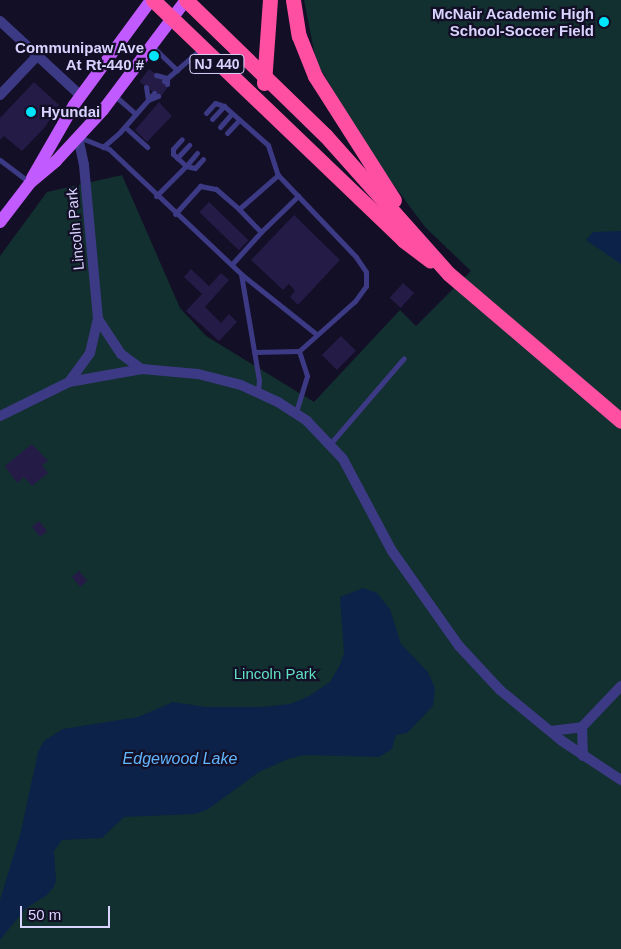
<!DOCTYPE html>
<html>
<head>
<meta charset="utf-8">
<style>
  body { margin:0 }
  #map { position:relative; width:621px; height:949px; overflow:hidden; background:#130f26; font-family:Arial,sans-serif }
  div>[style] { position:absolute }
  [style*='--x'] { left:calc(var(--x)*1px); top:calc(var(--y)*1px); width:calc(var(--w)*1px); rotate:calc(var(--a)*1deg) }
  .green>* { inset:0; background:#12302f }
  .water>* { inset:0; background:#0c2248 }
  .building>* { inset:0; background:#241b47; transform-origin:0 0 }
  .lane>* { height:5px; margin:-2.5px; padding:0 2.5px; transform-origin:2.5px; border-radius:2.5px; background:#3d3a85 }
  .street>* { height:10px; margin:-5px; padding:0 5px; transform-origin:5px; border-radius:5px; background:#3d3a85 }
  .primary>* { height:12px; margin:-6px; padding:0 6px; transform-origin:6px; border-radius:6px; background:#c25bff }
  .highway>* { height:15px; margin:-7.5px; padding:0 7.5px; transform-origin:7.5px; border-radius:7.5px; background:#ff4fa3 }
  .dots>* { width:14px; height:14px; translate:-50% -50%; box-sizing:border-box; border:2px solid #130f26; border-radius:50% }
  span { translate:-50% -50%; white-space:nowrap; text-align:center; line-height:1.15; -webkit-text-stroke:4.5px #130f26; paint-order:stroke }
  .shield-label span { padding:1px 4px; background:#130f26; border:1px solid; border-radius:4px; -webkit-text-stroke-width:0 }
  .shield-label { font-size:14px; color:#d9d4ff; font-weight:700 }
  .poi-label { font-size:15px; color:#d9d4ff; font-weight:700 }
  .right { translate:-100% -50%; text-align:right }
  .left { translate:0 -50%; text-align:left }
  .street-label { font-size:15px; color:#d9d4ff }
  .park-label { font-size:15px; color:#5fe0c0 }
  .water-label { font-size:16px; color:#62b6ff; font-style:italic }
  .scale { position:absolute; left:20px; top:906px; width:90px; height:22px; box-sizing:border-box; border:2px solid #d9d4ff; border-top:0; padding-left:6px; font-size:15px; line-height:18px; white-space:nowrap; color:#d9d4ff; -webkit-text-stroke:4px #130f26; paint-order:stroke }
</style>
</head>
<body>
<div id="map">
  <div class="green">
    <div style="clip-path:polygon(304px 0,621px 0,621px 949px,0 949px,0 256px,47px 192px,122px 175px,180px 308px,206px 336px,314px 402px,400px 310px,416px 326px,471px 271px,425px 227px,371px 154px,316px 61px)"></div>
  </div>
  <div class="water">
    <div style="clip-path:polygon(621px 231px,621px 264px,586px 240px,593px 232px)"></div>
    <div style="clip-path:polygon(363px 588px,377px 593px,390px 609px,401px 644px,428px 672px,435px 688px,433px 706px,407px 733px,396px 735px,392px 749px,379px 757px,304px 755px,288px 759px,259px 772px,207px 810px,195px 814px,124px 817px,102px 838px,62px 840px,54px 851px,56px 881px,53px 888px,47px 895px,25px 909px,0 940px,0 900px,21px 831px,38px 752px,44px 741px,63px 729px,138px 717px,173px 702px,206px 707px,261px 707px,290px 704px,309px 696px,330px 682px,340px 665px,344px 653px,340px 597px)"></div>
  </div>
  <div class="building">
    <div style="left:149px;top:69px;width:26px;height:16px;rotate:37deg"></div>
    <div style="clip-path:polygon(34px 82px,59px 105px,45px 127px,22px 151px,4px 136px,0 140px,0 118px)"></div>
    <div style="clip-path:polygon(159px 102px,172px 116px,147px 142px,135px 130px)"></div>
    <div style="left:209px;top:202px;width:55px;height:14px;rotate:44deg"></div>
    <div style="clip-path:polygon(294px 215px,340px 260px,298px 305px,290px 297px,295px 291px,289px 284px,283px 290px,251px 260px)"></div>
    <div style="clip-path:polygon(191px 269px,209px 286px,221px 273px,229px 280px,205px 307px,221px 323px,229px 314px,237px 322px,219px 341px,186px 311px,202px 294px,184px 277px)"></div>
    <div style="left:403px;top:283px;width:15px;height:20px;rotate:42deg"></div>
    <div style="left:341px;top:336px;width:21px;height:27px;rotate:45deg"></div>
    <div style="clip-path:polygon(32px 444px,48px 461px,42px 465px,48px 473px,32px 486px,24px 477px,17px 483px,5px 466px)"></div>
    <div style="left:39px;top:521px;width:13px;height:9px;rotate:51deg"></div>
    <div style="left:79px;top:571px;width:13px;height:9px;rotate:51deg"></div>
  </div>
  <div class="lane">
    <div style="--x:152;--y:46;--w:35;--a:44"></div>
    <div style="--x:156;--y:75;--w:11;--a:15"></div>
    <div style="--x:167;--y:78;--w:6;--a:90"></div>
    <div style="--x:164;--y:81;--w:49;--a:-40.9"></div>
    <div style="--x:146;--y:87;--w:13;--a:81"></div>
    <div style="--x:148;--y:100;--w:11;--a:-22"></div>
    <div style="--x:114;--y:95;--w:29;--a:41"></div>
    <div style="--x:206;--y:113;--w:13;--a:-48"></div>
    <div style="--x:215;--y:103;--w:9;--a:18"></div>
    <div style="--x:224;--y:106;--w:59;--a:41.6"></div>
    <div style="--x:268;--y:145;--w:32;--a:72"></div>
    <div style="--x:212;--y:119;--w:18;--a:-47"></div>
    <div style="--x:125;--y:127;--w:30;--a:42"></div>
    <div style="--x:220;--y:127;--w:18;--a:-49"></div>
    <div style="--x:227;--y:133;--w:18;--a:-47"></div>
    <div style="--x:79;--y:137;--w:32;--a:22"></div>
    <div style="--x:109;--y:149;--w:182;--a:43.4"></div>
    <div style="--x:241;--y:274;--w:108;--a:80.4"></div>
    <div style="--x:259;--y:380;--w:12;--a:95"></div>
    <div style="--x:103;--y:147;--w:23;--a:-41"></div>
    <div style="--x:120;--y:132;--w:52;--a:-48.9"></div>
    <div style="--x:197;--y:153;--w:17;--a:130"></div>
    <div style="--x:186;--y:166;--w:9;--a:13"></div>
    <div style="--x:195;--y:168;--w:12;--a:-48"></div>
    <div style="--x:177;--y:158;--w:18;--a:-47"></div>
    <div style="--x:0;--y:160;--w:36;--a:37"></div>
    <div style="--x:156;--y:196;--w:42;--a:-45"></div>
    <div style="--x:186;--y:166;--w:18;--a:-137"></div>
    <div style="--x:173;--y:154;--w:5;--a:-90"></div>
    <div style="--x:173;--y:149;--w:13;--a:-48"></div>
    <div style="--x:175;--y:214;--w:38;--a:-48"></div>
    <div style="--x:200;--y:186;--w:16;--a:11"></div>
    <div style="--x:216;--y:189;--w:30;--a:41"></div>
    <div style="--x:239;--y:209;--w:52;--a:-41.1"></div>
    <div style="--x:278;--y:175;--w:113;--a:46.4"></div>
    <div style="--x:356;--y:257;--w:18;--a:56"></div>
    <div style="--x:366;--y:272;--w:14;--a:90"></div>
    <div style="--x:366;--y:286;--w:19;--a:126"></div>
    <div style="--x:355;--y:301;--w:75;--a:138.2"></div>
    <div style="--x:261;--y:232;--w:52;--a:-44.2"></div>
    <div style="--x:232;--y:264;--w:43;--a:-47.8"></div>
    <div style="--x:261;--y:232;--w:32;--a:-134"></div>
    <div style="--x:241;--y:274;--w:95;--a:38.6"></div>
    <div style="--x:254;--y:352;--w:45;--a:-1.3"></div>
    <div style="--x:299;--y:351;--w:26;--a:72"></div>
    <div style="--x:307;--y:376;--w:39;--a:107"></div>
    <div style="--x:330;--y:444;--w:113;--a:-49.3"></div>
  </div>
  <div class="street">
    <div style="--x:0;--y:21;--w:110;--a:42.8"></div>
    <div style="--x:0;--y:95;--w:54;--a:-46.5"></div>
    <div style="--x:98;--y:319;--w:42;--a:56.7"></div>
    <div style="--x:121;--y:354;--w:26;--a:36"></div>
    <div style="--x:69;--y:382;--w:36;--a:-54"></div>
    <div style="--x:90;--y:353;--w:35;--a:-77"></div>
    <div style="--x:98;--y:319;--w:155;--a:-95.2"></div>
    <div style="--x:84;--y:165;--w:29;--a:-102"></div>
    <div style="--x:0;--y:416;--w:77;--a:-26.2"></div>
    <div style="--x:69;--y:382;--w:74;--a:-10.1"></div>
    <div style="--x:142;--y:369;--w:56;--a:5.1"></div>
    <div style="--x:198;--y:374;--w:44;--a:14.3"></div>
    <div style="--x:241;--y:385;--w:41;--a:24.7"></div>
    <div style="--x:278;--y:402;--w:35;--a:33"></div>
    <div style="--x:307;--y:421;--w:52;--a:46.5"></div>
    <div style="--x:343;--y:459;--w:104;--a:62"></div>
    <div style="--x:392;--y:551;--w:116;--a:54.8"></div>
    <div style="--x:459;--y:646;--w:60;--a:47"></div>
    <div style="--x:500;--y:690;--w:80;--a:39.4"></div>
    <div style="--x:562;--y:741;--w:71;--a:33.5"></div>
    <div style="--x:582;--y:727;--w:29;--a:88"></div>
    <div style="--x:551;--y:731;--w:31;--a:-7"></div>
    <div style="--x:582;--y:727;--w:57;--a:-46.4"></div>
  </div>
  <div class="primary">
    <div style="--x:32;--y:178;--w:84;--a:-60.1"></div>
    <div style="--x:74;--y:105;--w:130;--a:-53.7"></div>
    <div style="--x:0;--y:222;--w:49;--a:-52.4"></div>
    <div style="--x:30;--y:183;--w:34;--a:-40"></div>
    <div style="--x:56;--y:161;--w:69;--a:-47.3"></div>
    <div style="--x:103;--y:110;--w:138;--a:-53"></div>
  </div>
  <div class="highway">
    <div style="--x:153;--y:0;--w:347;--a:43.8"></div>
    <div style="--x:403;--y:240;--w:34;--a:37"></div>
    <div style="--x:186;--y:0;--w:194;--a:44.2"></div>
    <div style="--x:325;--y:135;--w:186;--a:48.3"></div>
    <div style="--x:449;--y:274;--w:226;--a:40.5"></div>
    <div style="--x:293;--y:0;--w:36;--a:81"></div>
    <div style="--x:299;--y:36;--w:43;--a:68.2"></div>
    <div style="--x:315;--y:76;--w:147;--a:57.5"></div>
    <div style="--x:264;--y:83;--w:83;--a:-85.9"></div>
  </div>
  <div class="dots">
    <div style="left:604px;top:22px;background:#00e5ff"></div>
    <div style="left:154px;top:56px;background:#00e5ff"></div>
    <div style="left:31px;top:112px;background:#00e5ff"></div>
  </div>
  <div class="shield-label">
    <span style="left:217px;top:64px">NJ 440</span>
  </div>
  <div class="poi-label">
    <span class="right" style="left:594px;top:22px">McNair Academic High<br>School-Soccer Field</span>
    <span class="right" style="left:144px;top:56px">Communipaw Ave<br>At Rt-440 #</span>
    <span class="left" style="left:41px;top:112px">Hyundai</span>
  </div>
  <div class="street-label">
    <span style="left:75px;top:229px;rotate:-95deg">Lincoln Park</span>
  </div>
  <div class="park-label">
    <span style="left:275px;top:674px">Lincoln Park</span>
  </div>
  <div class="water-label">
    <span style="left:180px;top:759px">Edgewood Lake</span>
  </div>
  <div class="scale">50 m</div>
</div>
</body>
</html>
